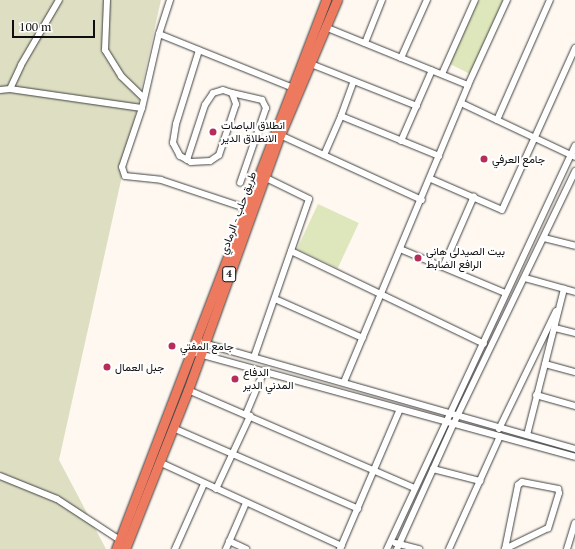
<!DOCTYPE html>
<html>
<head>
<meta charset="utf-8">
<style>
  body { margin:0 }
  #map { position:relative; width:575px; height:549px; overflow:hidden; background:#fef8f0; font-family:"PT Serif",Vazirmatn,serif }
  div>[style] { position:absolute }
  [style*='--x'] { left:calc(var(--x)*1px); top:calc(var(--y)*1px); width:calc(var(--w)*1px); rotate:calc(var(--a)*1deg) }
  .green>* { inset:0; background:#dee7bb; transform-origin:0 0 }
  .cemetery>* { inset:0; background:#dedfc2 }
  .roads { filter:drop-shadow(0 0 1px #414141) drop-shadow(0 0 1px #414141) }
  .minor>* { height:6px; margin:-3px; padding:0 3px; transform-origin:3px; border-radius:3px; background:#fff }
  .highway>* { height:9px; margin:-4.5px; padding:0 4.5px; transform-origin:4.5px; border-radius:4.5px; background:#ed7a5f }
  .dots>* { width:11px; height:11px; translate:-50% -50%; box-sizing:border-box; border:2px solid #fff; border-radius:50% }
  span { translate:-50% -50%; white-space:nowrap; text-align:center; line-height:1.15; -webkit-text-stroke:4px #fff; paint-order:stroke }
  .shield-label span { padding:1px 3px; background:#fff; border:1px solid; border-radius:3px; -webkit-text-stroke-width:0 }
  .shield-label { font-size:10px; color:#0e0e0e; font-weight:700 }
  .poi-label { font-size:11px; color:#0e0e0e }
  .left { translate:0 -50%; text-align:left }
  .street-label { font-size:11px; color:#0e0e0e }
  .scale { position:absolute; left:12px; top:20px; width:83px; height:18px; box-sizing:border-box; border:2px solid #0e0e0e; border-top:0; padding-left:5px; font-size:12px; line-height:14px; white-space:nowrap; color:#0e0e0e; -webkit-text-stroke:3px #fff; paint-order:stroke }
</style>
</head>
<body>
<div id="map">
  <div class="green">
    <div style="clip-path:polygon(479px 0,504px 0,470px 74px,450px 64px)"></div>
    <div style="left:318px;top:204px;width:45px;height:50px;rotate:25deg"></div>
  </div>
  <div class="cemetery">
    <div style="clip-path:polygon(0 0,161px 0,59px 460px,106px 549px,0 549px)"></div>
  </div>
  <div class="roads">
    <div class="minor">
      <div style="--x:107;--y:0;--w:50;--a:92.3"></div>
      <div style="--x:105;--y:50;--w:31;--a:58"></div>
      <div style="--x:121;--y:76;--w:32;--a:44"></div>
      <div style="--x:325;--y:27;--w:154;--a:22.1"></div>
      <div style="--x:159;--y:34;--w:142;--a:21.9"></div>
      <div style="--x:365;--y:43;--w:46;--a:-68.4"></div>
      <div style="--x:401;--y:58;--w:64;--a:-65.9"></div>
      <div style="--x:311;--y:64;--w:114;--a:21.6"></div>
      <div style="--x:442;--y:74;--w:81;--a:-66"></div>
      <div style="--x:10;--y:89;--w:26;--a:-65"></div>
      <div style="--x:21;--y:65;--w:75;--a:-59.7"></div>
      <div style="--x:0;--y:90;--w:10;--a:-6"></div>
      <div style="--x:10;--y:89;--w:133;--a:8.2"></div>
      <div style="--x:142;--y:108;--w:76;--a:-77.1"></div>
      <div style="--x:159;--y:34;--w:36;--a:-72"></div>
      <div style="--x:232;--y:93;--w:31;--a:13"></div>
      <div style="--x:262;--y:100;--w:9;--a:63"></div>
      <div style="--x:266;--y:108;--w:79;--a:109.1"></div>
      <div style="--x:461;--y:103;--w:126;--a:25.3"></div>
      <div style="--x:142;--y:108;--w:62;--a:108.7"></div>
      <div style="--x:122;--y:167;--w:9;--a:72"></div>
      <div style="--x:125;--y:176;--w:36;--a:6"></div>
      <div style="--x:161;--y:180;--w:89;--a:18.4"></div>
      <div style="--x:341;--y:116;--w:37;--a:-70"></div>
      <div style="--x:497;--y:120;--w:131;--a:-66.2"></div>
      <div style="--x:280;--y:135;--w:156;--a:24.6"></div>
      <div style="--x:401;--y:141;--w:77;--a:-66.4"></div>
      <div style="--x:324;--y:155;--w:43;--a:-66.4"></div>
      <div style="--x:341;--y:116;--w:106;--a:22.2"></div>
      <div style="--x:187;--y:160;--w:58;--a:-71.9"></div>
      <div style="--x:205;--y:105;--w:14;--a:-56"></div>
      <div style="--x:213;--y:93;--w:10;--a:-17"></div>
      <div style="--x:223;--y:90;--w:9;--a:18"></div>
      <div style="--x:232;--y:93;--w:12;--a:70"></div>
      <div style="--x:236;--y:104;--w:54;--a:108.4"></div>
      <div style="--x:219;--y:155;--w:11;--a:146"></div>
      <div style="--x:210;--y:161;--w:19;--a:177"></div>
      <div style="--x:191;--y:162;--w:13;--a:-151"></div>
      <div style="--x:180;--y:156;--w:15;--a:-118"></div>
      <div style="--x:173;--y:143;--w:19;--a:-81"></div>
      <div style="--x:176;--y:124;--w:77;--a:-72.7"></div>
      <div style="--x:431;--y:179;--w:77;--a:23.6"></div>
      <div style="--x:502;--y:210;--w:178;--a:-65.7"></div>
      <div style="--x:544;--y:238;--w:32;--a:14"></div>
      <div style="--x:400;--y:249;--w:114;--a:22.7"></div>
      <div style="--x:291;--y:251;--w:214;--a:25.7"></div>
      <div style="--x:443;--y:267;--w:77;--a:-66.4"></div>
      <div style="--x:525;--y:278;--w:52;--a:15.6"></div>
      <div style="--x:275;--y:299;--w:96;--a:23.9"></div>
      <div style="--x:555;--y:328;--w:21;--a:14"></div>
      <div style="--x:196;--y:341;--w:394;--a:15.9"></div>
      <div style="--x:192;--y:352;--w:397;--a:15.3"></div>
      <div style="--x:254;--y:357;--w:167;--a:-70.8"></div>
      <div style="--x:309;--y:199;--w:50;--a:-153.9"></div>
      <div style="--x:545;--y:364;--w:31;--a:15"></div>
      <div style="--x:344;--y:382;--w:322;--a:-67.3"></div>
      <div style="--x:468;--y:85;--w:94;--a:-65.4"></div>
      <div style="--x:188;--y:390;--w:246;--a:23.4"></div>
      <div style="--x:536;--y:395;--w:41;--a:15.8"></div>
      <div style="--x:246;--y:414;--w:47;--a:-67.3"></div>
      <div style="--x:173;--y:428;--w:202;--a:23.6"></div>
      <div style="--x:499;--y:429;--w:131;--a:-64.2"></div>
      <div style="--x:527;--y:435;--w:151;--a:-75.8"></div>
      <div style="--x:159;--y:462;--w:201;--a:24.7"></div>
      <div style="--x:433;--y:469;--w:49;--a:14.3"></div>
      <div style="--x:0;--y:476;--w:61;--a:22"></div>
      <div style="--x:57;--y:499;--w:75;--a:33.1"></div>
      <div style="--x:216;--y:489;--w:81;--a:-65"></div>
      <div style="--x:229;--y:541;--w:19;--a:25"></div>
      <div style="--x:395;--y:543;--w:25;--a:14"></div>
      <div style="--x:175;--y:549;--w:71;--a:-66"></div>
      <div style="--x:226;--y:549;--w:50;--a:-66.5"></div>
      <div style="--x:340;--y:549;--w:152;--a:-66.8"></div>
      <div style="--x:387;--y:549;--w:445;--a:-65"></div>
      <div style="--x:397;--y:549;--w:136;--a:-65.7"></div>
      <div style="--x:453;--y:425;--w:282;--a:-64.3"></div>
      <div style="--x:449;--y:549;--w:124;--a:-65.7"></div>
      <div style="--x:505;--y:549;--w:65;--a:-78.5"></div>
      <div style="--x:518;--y:485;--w:5;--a:-37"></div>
      <div style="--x:522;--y:482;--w:37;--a:11"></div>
      <div style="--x:558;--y:489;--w:4;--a:76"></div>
      <div style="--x:559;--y:493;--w:37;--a:107"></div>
      <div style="--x:548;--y:528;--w:48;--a:154"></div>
      <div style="--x:567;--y:549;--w:27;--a:-73"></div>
    </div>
    <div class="highway">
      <div style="--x:116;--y:549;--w:588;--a:-69.07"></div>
      <div style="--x:125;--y:549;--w:171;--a:-68.4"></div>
      <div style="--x:188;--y:390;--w:271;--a:-70.2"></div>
      <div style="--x:280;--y:135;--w:147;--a:-67.1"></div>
    </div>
  </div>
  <div class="dots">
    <div style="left:213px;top:132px;background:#b72d59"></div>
    <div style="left:484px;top:159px;background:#b72d59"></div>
    <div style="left:418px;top:258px;background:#b72d59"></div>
    <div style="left:172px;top:346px;background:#b72d59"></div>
    <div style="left:107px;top:367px;background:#b72d59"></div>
    <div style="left:235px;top:379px;background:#b72d59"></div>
  </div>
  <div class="shield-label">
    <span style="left:229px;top:274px">4</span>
  </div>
  <div class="poi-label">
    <span class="left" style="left:221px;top:132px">انطلاق الباصات<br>الانطلاق الدير</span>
    <span class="left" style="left:492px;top:159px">جامع العرفي</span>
    <span class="left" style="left:426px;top:258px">بيت الصيدلي هاني<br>الرافع الضابط</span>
    <span class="left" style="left:180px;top:346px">جامع المفتي</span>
    <span class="left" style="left:115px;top:367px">جبل العمال</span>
    <span class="left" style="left:243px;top:379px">الدفاع<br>المدني الدير</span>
  </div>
  <div class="street-label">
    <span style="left:238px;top:213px;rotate:-70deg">طريق حلب - الرمادي</span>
  </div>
  <div class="scale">100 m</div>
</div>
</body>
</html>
